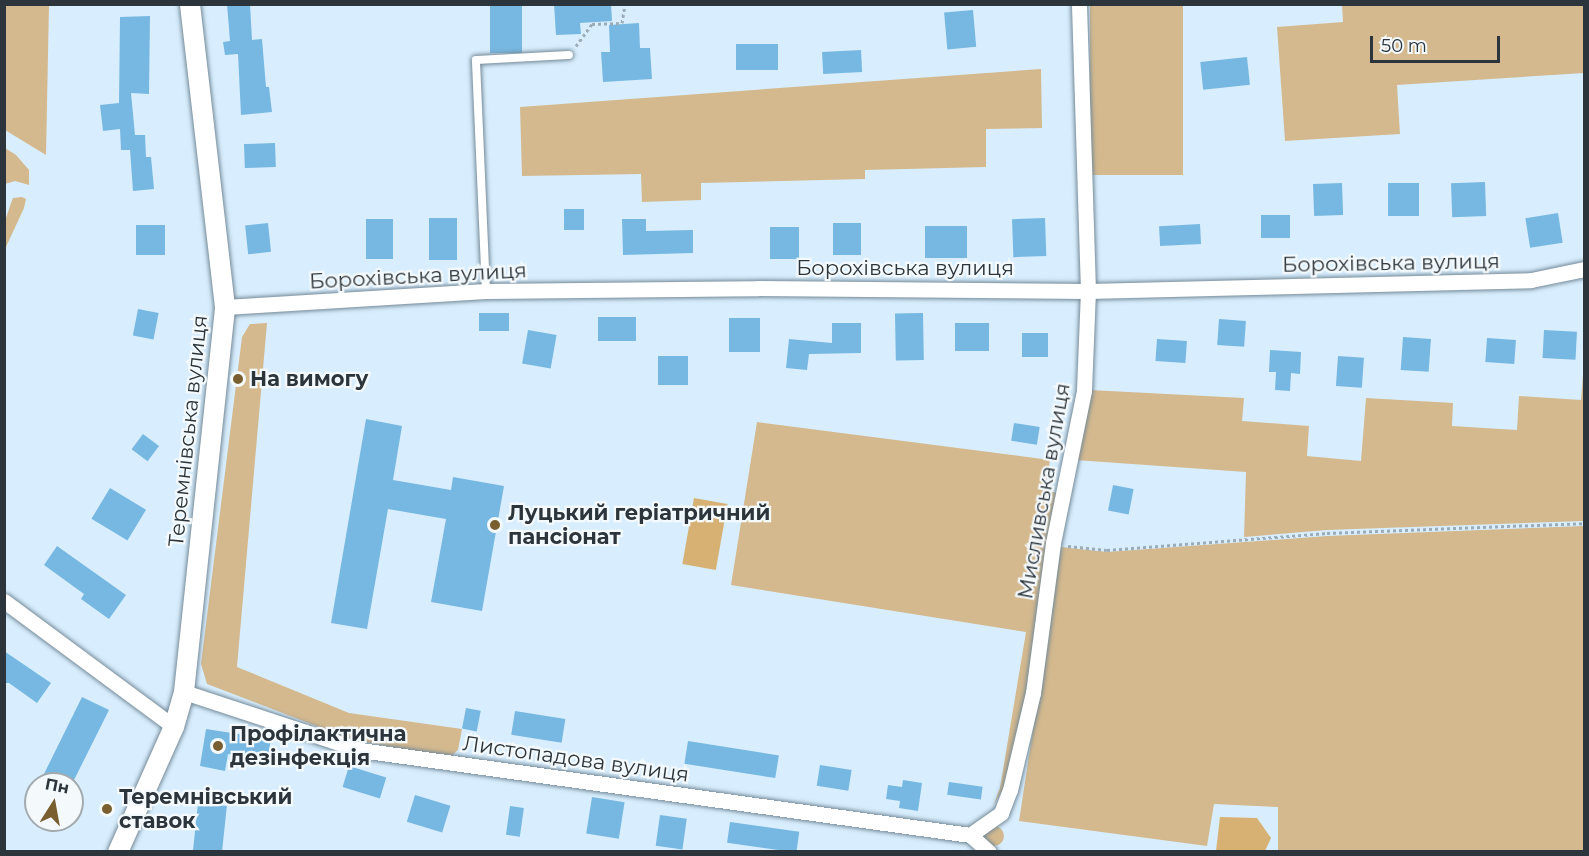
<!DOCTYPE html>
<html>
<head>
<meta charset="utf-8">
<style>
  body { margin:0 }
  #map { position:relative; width:1589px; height:856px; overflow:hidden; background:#d8eefe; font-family:Montserrat,sans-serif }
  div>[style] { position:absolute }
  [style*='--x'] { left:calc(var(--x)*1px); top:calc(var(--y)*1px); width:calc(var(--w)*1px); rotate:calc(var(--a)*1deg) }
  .green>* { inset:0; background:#d4b98e; transform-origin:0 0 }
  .round { border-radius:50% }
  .water>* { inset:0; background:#d7b174; transform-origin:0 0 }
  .building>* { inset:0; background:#77b8e2; transform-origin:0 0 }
  .path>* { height:3px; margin-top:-1.5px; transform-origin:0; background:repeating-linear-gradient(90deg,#9bacb8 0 3px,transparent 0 6px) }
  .roads { filter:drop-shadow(0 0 2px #758a98) drop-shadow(0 0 2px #758a98) }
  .service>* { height:8px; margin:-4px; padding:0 4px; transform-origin:4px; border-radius:4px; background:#fff }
  .minor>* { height:15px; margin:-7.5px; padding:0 7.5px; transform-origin:7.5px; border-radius:7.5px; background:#fff }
  .tertiary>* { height:20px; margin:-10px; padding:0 10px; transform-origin:10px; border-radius:10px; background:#fff }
  .dots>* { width:16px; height:16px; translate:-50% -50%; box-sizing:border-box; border:3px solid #f4f9fc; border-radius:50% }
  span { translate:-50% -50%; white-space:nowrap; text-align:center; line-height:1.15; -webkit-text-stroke:4.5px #f4f9fc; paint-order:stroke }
  .street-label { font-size:21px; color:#2c353b }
  .poi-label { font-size:21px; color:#2c353b; font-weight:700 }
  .left { translate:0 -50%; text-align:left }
  .frame { position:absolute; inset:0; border:6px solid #2c353b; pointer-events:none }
  .north { position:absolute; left:24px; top:772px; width:60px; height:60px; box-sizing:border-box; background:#f4f9fc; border:2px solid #a4abaf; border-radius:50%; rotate:11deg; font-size:16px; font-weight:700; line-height:24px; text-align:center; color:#2c353b }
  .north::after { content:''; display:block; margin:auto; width:21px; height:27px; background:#795e30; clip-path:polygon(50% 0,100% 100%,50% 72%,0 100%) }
  .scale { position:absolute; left:1370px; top:36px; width:130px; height:27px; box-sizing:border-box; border:3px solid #2c353b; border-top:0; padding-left:8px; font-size:18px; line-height:21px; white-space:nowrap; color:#2c353b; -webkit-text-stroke:4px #f4f9fc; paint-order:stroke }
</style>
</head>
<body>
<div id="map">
  <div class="green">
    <div style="clip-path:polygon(4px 5px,49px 5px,46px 155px,5px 130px)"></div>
    <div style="left:1090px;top:5px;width:93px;height:170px"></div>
    <div style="clip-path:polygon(1342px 5px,1584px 5px,1584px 73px,1397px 85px,1400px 134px,1285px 141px,1277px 27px,1343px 22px)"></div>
    <div style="clip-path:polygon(1041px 69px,1042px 128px,986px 129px,986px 167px,865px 170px,865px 179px,701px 183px,701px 200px,642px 202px,641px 174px,522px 176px,520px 107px)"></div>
    <div style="clip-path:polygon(5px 148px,16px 155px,29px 170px,29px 185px,15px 181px,5px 184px)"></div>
    <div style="clip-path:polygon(22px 197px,26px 199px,24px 208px,5px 249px,5px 221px,11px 203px,13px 198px)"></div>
    <div style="clip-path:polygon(267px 323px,237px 667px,349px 713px,462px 729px,458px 750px,450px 757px,353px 740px,207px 684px,201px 664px,242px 337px,250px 324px)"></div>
    <div style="clip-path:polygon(1584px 362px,1584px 521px,1327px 530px,1244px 537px,1246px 472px,1075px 460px,1090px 390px,1244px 398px,1242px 421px,1309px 426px,1307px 456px,1361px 461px,1366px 398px,1453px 403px,1452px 426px,1517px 430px,1519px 396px,1581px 400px)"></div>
    <div style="clip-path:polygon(757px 422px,1050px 460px,1045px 491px,1057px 493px,1027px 692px,1004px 788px,994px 804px,1000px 788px,1026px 632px,731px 585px)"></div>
    <div style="clip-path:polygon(1584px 526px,1584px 851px,1278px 851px,1278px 807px,1214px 804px,1207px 846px,1019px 821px,1061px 547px,1107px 552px,1327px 536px)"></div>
    <div class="round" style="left:984px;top:826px;width:20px;height:20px"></div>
  </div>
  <div class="water">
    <div style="left:694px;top:498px;width:34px;height:67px;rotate:10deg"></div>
    <div style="clip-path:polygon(1220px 817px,1257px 818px,1271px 838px,1265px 851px,1216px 851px)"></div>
  </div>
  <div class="building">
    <div style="clip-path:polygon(227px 4px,250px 4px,252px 40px,262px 39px,266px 87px,269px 87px,272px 112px,241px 115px,238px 54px,225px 55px,223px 42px,230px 41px)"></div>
    <div style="left:490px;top:4px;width:32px;height:49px"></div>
    <div style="clip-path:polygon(554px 4px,611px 4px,612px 21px,580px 23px,581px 34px,556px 35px)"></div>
    <div style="left:973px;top:10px;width:37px;height:29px;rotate:85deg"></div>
    <div style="clip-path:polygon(150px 16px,149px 94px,131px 93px,135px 135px,145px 135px,146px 157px,151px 157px,154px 189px,133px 191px,130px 150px,121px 150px,120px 129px,103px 131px,100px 105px,119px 103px,120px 17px)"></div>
    <div style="clip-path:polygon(639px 23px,640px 48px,650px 48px,652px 79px,603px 82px,601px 52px,610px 52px,609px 25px)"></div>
    <div style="left:736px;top:44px;width:42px;height:26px"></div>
    <div style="left:861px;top:50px;width:22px;height:39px;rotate:87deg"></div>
    <div style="left:1247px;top:57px;width:28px;height:47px;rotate:84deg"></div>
    <div style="left:275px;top:143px;width:24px;height:31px;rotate:88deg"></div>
    <div style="left:1485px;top:182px;width:34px;height:34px;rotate:88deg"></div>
    <div style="left:1342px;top:183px;width:32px;height:29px;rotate:88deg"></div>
    <div style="left:1388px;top:183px;width:31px;height:33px"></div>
    <div style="left:564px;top:209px;width:20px;height:21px"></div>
    <div style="left:1558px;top:213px;width:30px;height:33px;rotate:81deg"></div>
    <div style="left:1290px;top:215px;width:23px;height:29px;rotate:90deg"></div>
    <div style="left:429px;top:218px;width:28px;height:42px"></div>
    <div style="left:1045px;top:218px;width:38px;height:33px;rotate:88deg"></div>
    <div style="left:366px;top:219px;width:27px;height:40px"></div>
    <div style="clip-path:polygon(622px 219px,646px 219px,646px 231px,693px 230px,693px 253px,623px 255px)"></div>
    <div style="left:268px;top:223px;width:29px;height:23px;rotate:84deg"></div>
    <div style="left:833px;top:223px;width:28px;height:32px"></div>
    <div style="left:1200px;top:224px;width:20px;height:41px;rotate:87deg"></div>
    <div style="left:136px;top:225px;width:29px;height:30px"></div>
    <div style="left:925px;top:226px;width:42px;height:32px"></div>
    <div style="left:770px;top:227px;width:29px;height:32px"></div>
    <div style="left:138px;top:309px;width:21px;height:27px;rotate:11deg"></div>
    <div style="left:509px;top:313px;width:18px;height:30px;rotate:90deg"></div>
    <div style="left:923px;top:313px;width:47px;height:28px;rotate:89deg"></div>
    <div style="left:598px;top:317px;width:38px;height:24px"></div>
    <div style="left:729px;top:318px;width:31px;height:34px"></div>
    <div style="left:1219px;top:319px;width:27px;height:26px;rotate:4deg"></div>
    <div style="clip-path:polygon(832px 323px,861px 323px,861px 353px,809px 354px,807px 370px,786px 368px,789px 339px,832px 343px)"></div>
    <div style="left:989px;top:323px;width:28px;height:34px;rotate:90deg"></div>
    <div style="left:528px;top:330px;width:29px;height:34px;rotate:10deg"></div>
    <div style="left:1544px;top:330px;width:33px;height:28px;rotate:3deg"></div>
    <div style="left:1022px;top:333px;width:26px;height:24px"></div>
    <div style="left:1403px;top:337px;width:28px;height:33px;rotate:4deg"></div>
    <div style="left:1487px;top:338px;width:29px;height:24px;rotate:4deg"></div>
    <div style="left:1157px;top:339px;width:30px;height:22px;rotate:4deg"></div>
    <div style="clip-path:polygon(1270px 350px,1301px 352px,1300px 374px,1291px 373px,1290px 391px,1275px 390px,1276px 372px,1269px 372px)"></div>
    <div style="left:658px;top:356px;width:30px;height:29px"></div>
    <div style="left:1338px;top:356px;width:26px;height:30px;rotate:4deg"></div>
    <div style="clip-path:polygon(366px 419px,402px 426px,393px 480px,451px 490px,453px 477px,504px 486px,482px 611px,431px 602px,446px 519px,388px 509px,367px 629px,331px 623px)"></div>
    <div style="left:1014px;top:423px;width:26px;height:18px;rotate:9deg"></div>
    <div style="left:143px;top:434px;width:20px;height:19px;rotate:37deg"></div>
    <div style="left:1113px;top:485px;width:21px;height:26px;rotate:11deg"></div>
    <div style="left:110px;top:488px;width:42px;height:36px;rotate:31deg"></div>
    <div style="clip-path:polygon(57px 546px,126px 595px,109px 619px,81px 599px,84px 594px,44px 565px)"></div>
    <div style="clip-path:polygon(4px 651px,51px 683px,37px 703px,9px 683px,4px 683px)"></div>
    <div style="clip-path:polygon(82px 697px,109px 710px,72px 784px,39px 784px)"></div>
    <div style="left:466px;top:708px;width:15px;height:21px;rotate:11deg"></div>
    <div style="left:515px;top:711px;width:51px;height:24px;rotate:9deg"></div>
    <div style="clip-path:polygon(206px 729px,271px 739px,267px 761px,228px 754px,225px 771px,200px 766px)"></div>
    <div style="left:688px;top:741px;width:92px;height:23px;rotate:9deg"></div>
    <div style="left:820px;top:765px;width:32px;height:21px;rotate:9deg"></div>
    <div style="left:349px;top:766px;width:39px;height:22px;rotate:17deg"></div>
    <div style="clip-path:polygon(903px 780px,922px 783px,918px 811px,899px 808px,900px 801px,886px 799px,888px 785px,902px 787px)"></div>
    <div style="left:949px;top:782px;width:34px;height:13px;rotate:8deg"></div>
    <div style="left:415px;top:795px;width:37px;height:28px;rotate:17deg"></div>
    <div style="left:592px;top:797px;width:33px;height:37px;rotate:9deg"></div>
    <div style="left:198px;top:803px;width:29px;height:49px;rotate:6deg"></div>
    <div style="left:510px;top:806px;width:14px;height:29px;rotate:8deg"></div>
    <div style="left:660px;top:815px;width:27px;height:31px;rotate:8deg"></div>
    <div style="left:730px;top:822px;width:70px;height:21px;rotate:8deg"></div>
  </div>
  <div class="path">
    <div style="--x:576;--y:46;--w:27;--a:-54"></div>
    <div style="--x:592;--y:24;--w:30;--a:-2"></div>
    <div style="--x:622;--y:23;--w:19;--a:-81"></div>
    <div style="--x:1068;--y:546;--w:39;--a:6"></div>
    <div style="--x:1107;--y:550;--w:221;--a:-4.4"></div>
    <div style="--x:1327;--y:533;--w:257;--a:-2.2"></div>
  </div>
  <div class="roads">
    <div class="service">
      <div style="--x:486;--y:291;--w:231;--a:-92.5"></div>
      <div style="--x:476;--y:60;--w:93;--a:-3.1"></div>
    </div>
    <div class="minor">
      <div style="--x:225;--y:307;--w:261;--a:-3.5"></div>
      <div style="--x:486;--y:291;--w:272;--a:-0.6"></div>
      <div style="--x:758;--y:288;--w:330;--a:0.5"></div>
      <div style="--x:1088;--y:291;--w:443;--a:-1.4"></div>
      <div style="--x:1531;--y:280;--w:54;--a:-11.7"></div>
      <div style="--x:4;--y:601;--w:212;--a:36.5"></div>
      <div style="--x:184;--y:692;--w:185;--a:18.2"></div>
      <div style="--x:360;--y:750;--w:616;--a:7.93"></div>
      <div style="--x:989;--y:852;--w:25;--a:-138"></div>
      <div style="--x:970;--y:835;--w:38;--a:-35"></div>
      <div style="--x:1001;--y:813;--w:25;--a:-69"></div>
      <div style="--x:1010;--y:790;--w:100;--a:-76.7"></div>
      <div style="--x:1033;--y:693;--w:151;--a:-82.4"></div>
      <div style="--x:1053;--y:543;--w:156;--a:-78.5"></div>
      <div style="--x:1084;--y:390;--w:99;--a:-87.7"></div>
      <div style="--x:1088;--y:291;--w:287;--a:-91.8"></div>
    </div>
    <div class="tertiary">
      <div style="--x:118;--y:852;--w:137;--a:-65.9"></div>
      <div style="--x:174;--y:727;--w:36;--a:-74"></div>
      <div style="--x:184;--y:692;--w:387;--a:-83.9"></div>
      <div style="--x:225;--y:307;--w:305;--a:-96.6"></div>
    </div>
  </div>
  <div class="dots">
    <div style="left:238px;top:379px;background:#795e30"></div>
    <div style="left:495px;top:525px;background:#795e30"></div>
    <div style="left:218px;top:746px;background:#795e30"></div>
    <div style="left:107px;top:809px;background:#795e30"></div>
  </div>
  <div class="street-label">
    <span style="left:1391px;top:263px;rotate:-1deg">Борохівська вулиця</span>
    <span style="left:905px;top:268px">Борохівська вулиця</span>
    <span style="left:418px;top:276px;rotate:-3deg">Борохівська вулиця</span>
    <span style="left:188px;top:431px;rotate:-84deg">Теремнівська вулиця</span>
    <span style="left:1044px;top:491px;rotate:-80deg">Мисливська вулиця</span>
    <span style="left:576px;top:759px;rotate:8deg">Листопадова вулиця</span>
  </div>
  <div class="poi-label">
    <span class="left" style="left:250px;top:379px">На вимогу</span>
    <span class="left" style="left:508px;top:525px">Луцький геріатричний<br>пансіонат</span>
    <span class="left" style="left:230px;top:746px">Профілактична<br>дезінфекція</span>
    <span class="left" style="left:119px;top:809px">Теремнівський<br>ставок</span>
  </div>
  <div class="frame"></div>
  <div class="north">Пн</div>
  <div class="scale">50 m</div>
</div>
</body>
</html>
